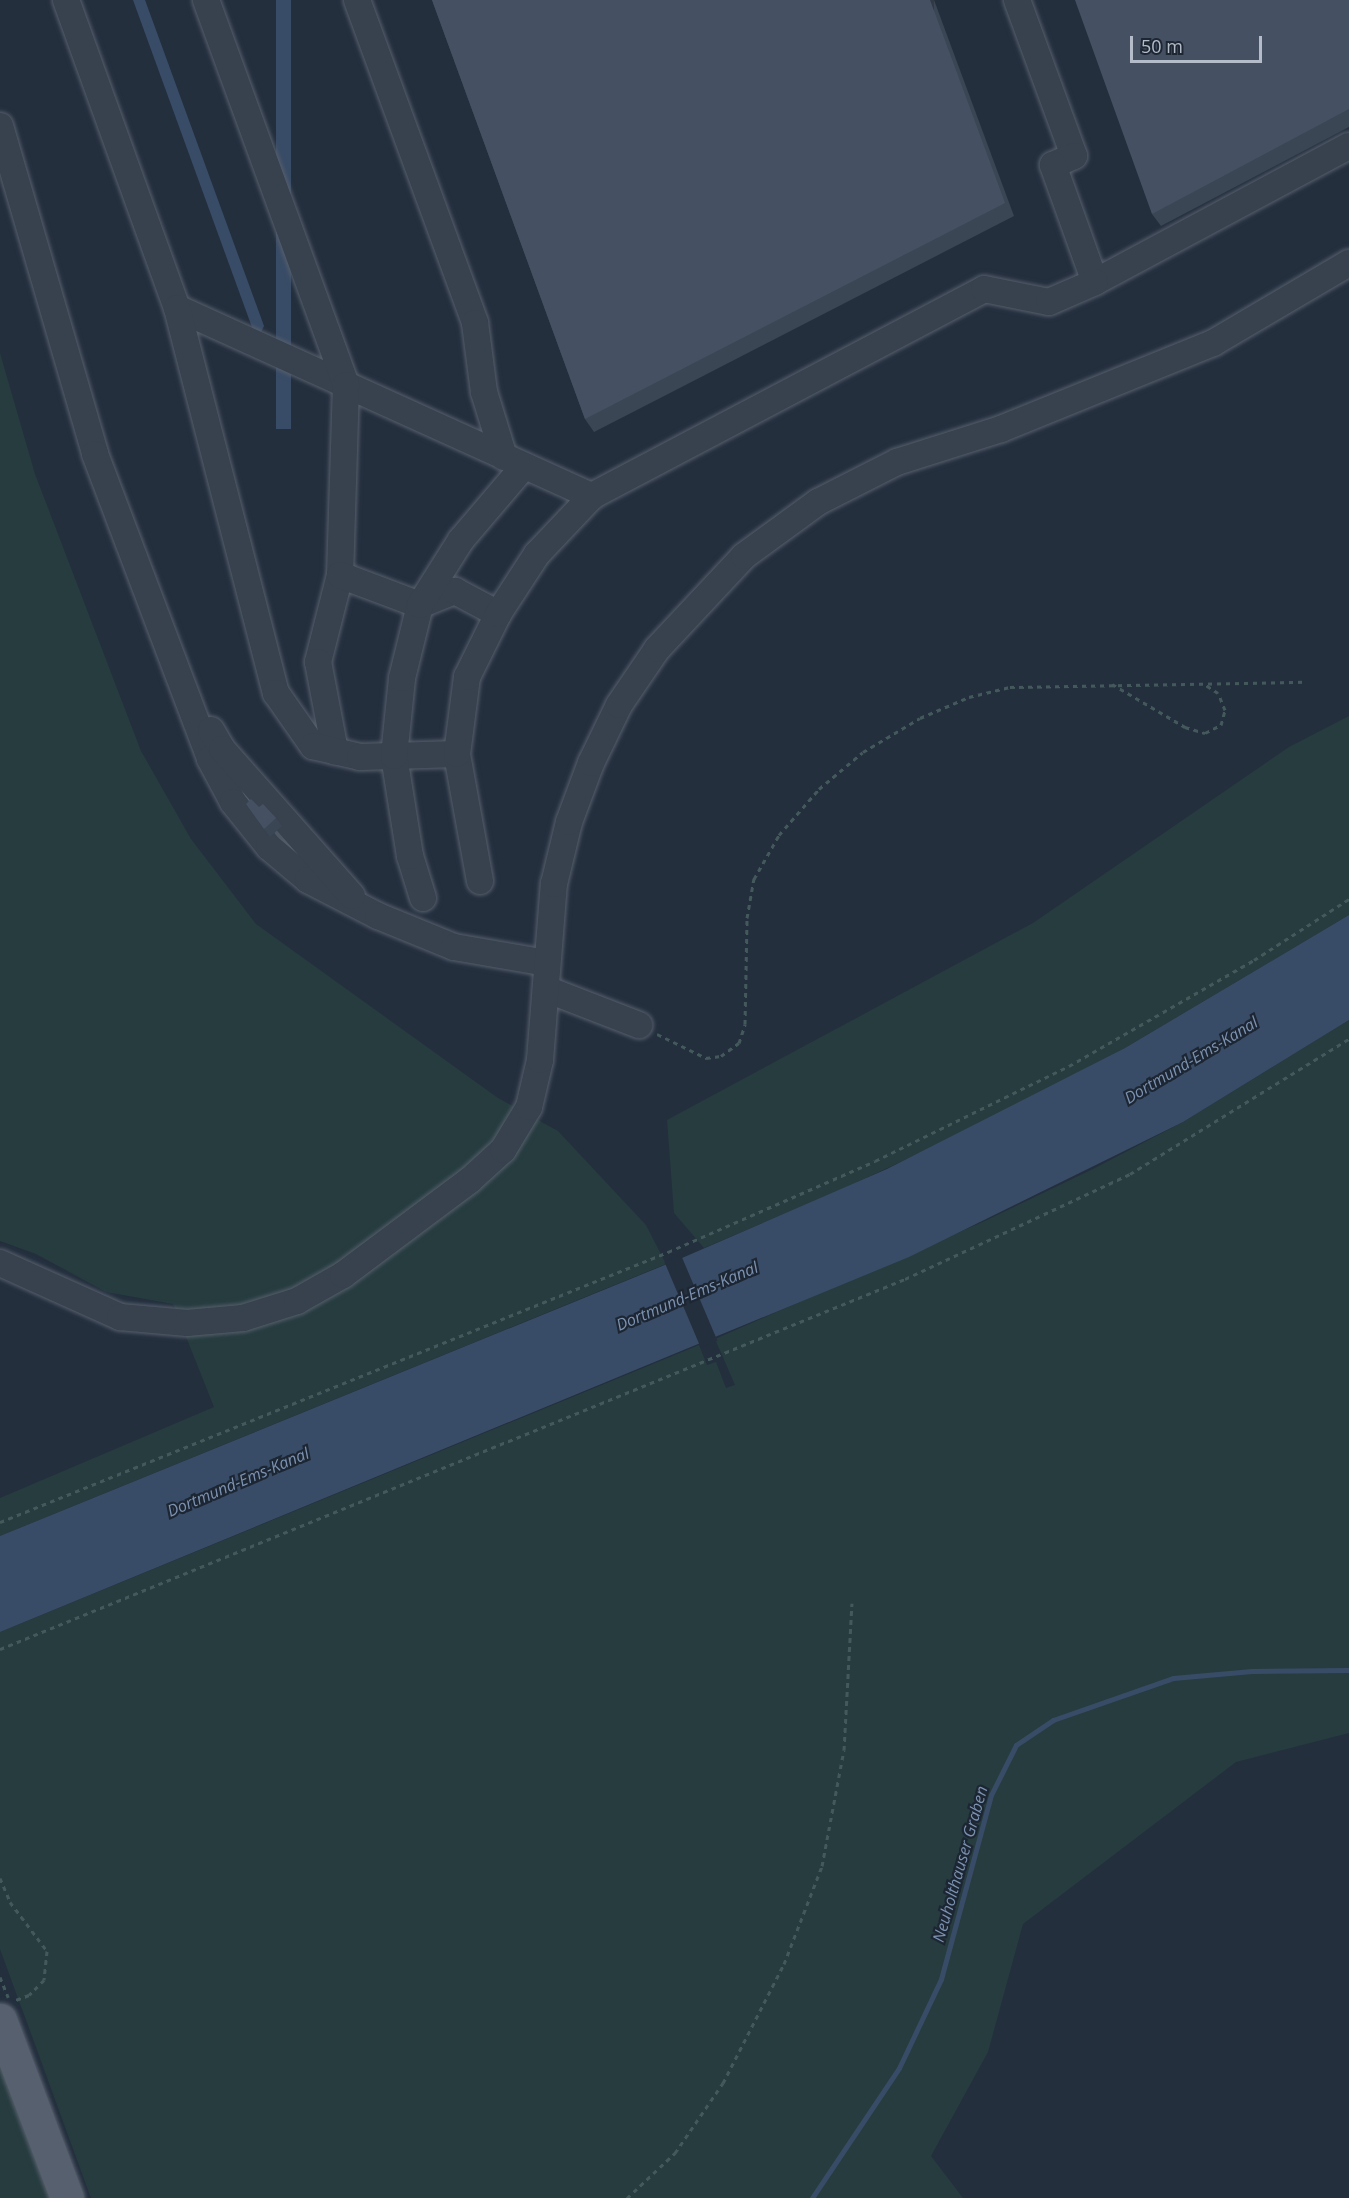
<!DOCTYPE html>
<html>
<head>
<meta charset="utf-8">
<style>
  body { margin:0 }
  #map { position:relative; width:1349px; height:2198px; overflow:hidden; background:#242f3e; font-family:"Open Sans",sans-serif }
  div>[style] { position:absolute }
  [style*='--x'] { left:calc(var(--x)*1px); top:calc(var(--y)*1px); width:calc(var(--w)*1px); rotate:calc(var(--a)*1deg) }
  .green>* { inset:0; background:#263c3f }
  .water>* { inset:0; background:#394c67; transform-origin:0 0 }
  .pier>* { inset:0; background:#242f3e; transform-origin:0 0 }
  .stream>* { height:5px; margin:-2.5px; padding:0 2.5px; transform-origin:2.5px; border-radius:2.5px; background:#394c67 }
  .path>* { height:3px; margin-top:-1.5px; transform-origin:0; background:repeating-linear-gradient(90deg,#44595c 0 4.5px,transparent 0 9px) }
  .roads { filter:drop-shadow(0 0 2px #565f6c) drop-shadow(0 0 2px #565f6c) }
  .minor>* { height:26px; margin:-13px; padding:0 13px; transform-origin:13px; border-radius:13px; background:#38414e }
  .major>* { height:33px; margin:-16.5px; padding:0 16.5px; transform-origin:16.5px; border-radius:16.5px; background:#56606e }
  .wall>* { inset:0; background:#3b4654 }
  .shaded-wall>* { inset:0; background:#303945; transform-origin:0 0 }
  .building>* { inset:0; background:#455162 }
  span { translate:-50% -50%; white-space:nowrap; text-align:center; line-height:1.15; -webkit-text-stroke:4.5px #1d2633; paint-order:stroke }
  .water-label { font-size:16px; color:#7c92b1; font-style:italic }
  .scale { position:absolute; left:1130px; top:36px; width:132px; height:27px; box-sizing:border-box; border:3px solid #b4bcc9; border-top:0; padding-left:8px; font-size:18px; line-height:21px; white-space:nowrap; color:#b4bcc9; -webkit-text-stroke:4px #1d2633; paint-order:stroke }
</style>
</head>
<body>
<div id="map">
  <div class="green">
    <div style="clip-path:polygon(0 353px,35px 474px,141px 751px,191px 839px,256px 924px,498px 1098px,558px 1131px,646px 1225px,666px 1264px,0 1536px,0 1498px,214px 1407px,173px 1304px,106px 1292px,36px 1254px,0 1241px)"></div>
    <div style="clip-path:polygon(1349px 716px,1349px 915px,1125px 1048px,963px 1133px,840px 1190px,704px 1248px,674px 1213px,667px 1120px,1033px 923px,1289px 747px)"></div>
    <div style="clip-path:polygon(1349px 1020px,1349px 1733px,1236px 1762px,1023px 1924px,988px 2052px,931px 2156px,963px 2198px,91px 2198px,0 1949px,0 1632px,699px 1345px,707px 1365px,716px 1362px,726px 1388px,735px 1385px,715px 1339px,987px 1220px,1095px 1168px,1183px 1122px)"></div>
    <div style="clip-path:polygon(0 2053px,55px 2198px,0 2198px)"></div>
  </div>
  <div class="water">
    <div style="clip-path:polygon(133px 0,145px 0,264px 326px,261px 332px,253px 330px)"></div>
    <div style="left:276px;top:0;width:15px;height:429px"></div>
    <div style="clip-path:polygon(1349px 915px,1349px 1020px,1183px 1122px,909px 1257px,0 1632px,0 1536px,682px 1258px,887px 1169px,1125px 1048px)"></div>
  </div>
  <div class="pier">
    <div style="left:681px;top:1255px;width:93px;height:18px;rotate:67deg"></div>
  </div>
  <div class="stream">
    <div style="--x:812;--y:2198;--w:156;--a:-56.2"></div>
    <div style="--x:899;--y:2068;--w:98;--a:-64.7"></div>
    <div style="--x:941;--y:1979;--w:191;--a:-74.8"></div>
    <div style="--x:991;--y:1795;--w:56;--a:-63.4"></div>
    <div style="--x:1016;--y:1745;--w:45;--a:-34"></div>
    <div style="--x:1053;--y:1720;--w:127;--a:-19.3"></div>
    <div style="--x:1173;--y:1678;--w:79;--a:-5.1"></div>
    <div style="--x:1252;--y:1671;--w:97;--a:-0.6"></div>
  </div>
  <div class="path">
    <div style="--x:1112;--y:684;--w:85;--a:30.5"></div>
    <div style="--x:1185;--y:727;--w:21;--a:17"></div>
    <div style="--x:1205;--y:733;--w:18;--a:-27"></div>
    <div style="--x:1221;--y:725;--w:16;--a:-75"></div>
    <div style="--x:1225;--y:710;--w:18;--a:-112"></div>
    <div style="--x:1218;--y:693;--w:17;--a:-147"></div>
    <div style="--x:657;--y:1034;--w:55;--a:26.1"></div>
    <div style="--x:706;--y:1058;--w:15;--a:-8"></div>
    <div style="--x:721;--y:1056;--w:22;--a:-36"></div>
    <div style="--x:739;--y:1043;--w:20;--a:-72"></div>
    <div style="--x:745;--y:1024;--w:106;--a:-88.9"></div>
    <div style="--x:747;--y:918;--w:40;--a:-80"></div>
    <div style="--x:754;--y:879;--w:51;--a:-60.4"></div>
    <div style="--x:779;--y:835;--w:61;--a:-49"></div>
    <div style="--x:819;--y:789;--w:57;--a:-40.1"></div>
    <div style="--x:863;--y:752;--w:66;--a:-30.8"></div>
    <div style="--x:920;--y:718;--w:53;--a:-23.2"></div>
    <div style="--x:969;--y:697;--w:42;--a:-13.7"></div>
    <div style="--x:1010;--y:687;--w:295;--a:-1"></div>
    <div style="--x:0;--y:1522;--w:721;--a:-22.01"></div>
    <div style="--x:668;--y:1252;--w:226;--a:-23.7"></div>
    <div style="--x:875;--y:1161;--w:216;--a:-26.1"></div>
    <div style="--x:1069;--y:1066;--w:213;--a:-29.8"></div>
    <div style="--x:1254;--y:960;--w:113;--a:-32.7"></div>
    <div style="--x:0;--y:1649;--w:978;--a:-22.24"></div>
    <div style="--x:905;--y:1279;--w:248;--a:-25"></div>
    <div style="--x:1130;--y:1174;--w:257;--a:-31.7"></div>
    <div style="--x:0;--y:1878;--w:26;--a:67"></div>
    <div style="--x:10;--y:1902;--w:61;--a:52.9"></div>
    <div style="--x:47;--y:1951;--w:29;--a:96"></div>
    <div style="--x:44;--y:1980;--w:21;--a:135"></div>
    <div style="--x:29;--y:1995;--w:14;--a:159"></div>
    <div style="--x:0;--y:1977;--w:22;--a:68"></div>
    <div style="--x:627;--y:2198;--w:66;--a:-43.2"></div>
    <div style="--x:675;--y:2153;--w:85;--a:-55.6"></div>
    <div style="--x:723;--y:2083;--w:134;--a:-62.9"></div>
    <div style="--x:784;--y:1964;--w:105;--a:-68.8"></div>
    <div style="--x:822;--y:1866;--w:118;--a:-79.3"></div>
    <div style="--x:844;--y:1750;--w:147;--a:-86.9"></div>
  </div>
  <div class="roads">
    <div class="minor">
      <div style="--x:66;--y:0;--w:327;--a:70.2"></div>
      <div style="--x:177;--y:308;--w:456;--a:24.4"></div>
      <div style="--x:206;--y:0;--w:410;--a:70"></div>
      <div style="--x:346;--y:385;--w:190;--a:91.8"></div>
      <div style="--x:340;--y:575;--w:90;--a:104.2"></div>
      <div style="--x:318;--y:662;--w:91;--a:79.2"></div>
      <div style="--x:357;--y:0;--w:344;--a:69.9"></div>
      <div style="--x:475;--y:323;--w:70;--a:82.6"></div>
      <div style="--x:484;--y:392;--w:68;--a:72.9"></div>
      <div style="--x:1017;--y:0;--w:166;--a:69.9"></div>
      <div style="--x:1074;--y:156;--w:23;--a:157"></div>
      <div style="--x:1053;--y:165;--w:124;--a:70.3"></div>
      <div style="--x:1095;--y:282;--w:288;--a:-28.2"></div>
      <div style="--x:0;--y:126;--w:341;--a:73.8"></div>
      <div style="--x:95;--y:454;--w:326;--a:69.3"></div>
      <div style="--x:210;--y:759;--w:49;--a:61.9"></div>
      <div style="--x:233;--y:802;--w:58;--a:51.3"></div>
      <div style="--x:269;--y:847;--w:51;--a:40.2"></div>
      <div style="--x:308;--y:880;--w:79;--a:27.2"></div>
      <div style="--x:378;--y:916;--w:82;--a:22.2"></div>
      <div style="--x:454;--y:947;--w:94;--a:9.8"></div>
      <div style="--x:177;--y:308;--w:398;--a:75.6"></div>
      <div style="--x:276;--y:693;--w:65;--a:55.1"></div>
      <div style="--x:313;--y:746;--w:48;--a:13.2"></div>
      <div style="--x:360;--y:757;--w:97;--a:-1.8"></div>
      <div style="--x:340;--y:575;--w:85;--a:20.6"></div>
      <div style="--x:420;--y:605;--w:38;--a:-22"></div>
      <div style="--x:455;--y:591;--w:49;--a:28.1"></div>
      <div style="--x:211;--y:730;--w:22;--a:60"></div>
      <div style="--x:222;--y:749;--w:196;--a:48.5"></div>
      <div style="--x:480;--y:881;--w:129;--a:-100.3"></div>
      <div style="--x:457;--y:754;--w:78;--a:-82.6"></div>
      <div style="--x:467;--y:677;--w:70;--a:-63.8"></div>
      <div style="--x:498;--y:614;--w:72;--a:-57"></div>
      <div style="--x:537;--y:554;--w:80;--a:-46.5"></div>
      <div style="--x:592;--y:496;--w:443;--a:-27.8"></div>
      <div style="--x:984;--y:289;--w:66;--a:11.3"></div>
      <div style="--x:1049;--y:302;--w:50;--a:-23.5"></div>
      <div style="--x:423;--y:898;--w:44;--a:-107.2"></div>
      <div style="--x:410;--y:856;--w:101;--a:-99.1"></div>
      <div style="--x:394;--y:756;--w:78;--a:-84.1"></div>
      <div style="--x:402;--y:678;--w:75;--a:-76.1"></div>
      <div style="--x:420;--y:605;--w:77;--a:-57.8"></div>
      <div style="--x:461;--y:540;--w:97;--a:-49.6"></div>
      <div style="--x:546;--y:989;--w:100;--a:21.2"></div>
      <div style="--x:0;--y:1263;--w:132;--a:24.2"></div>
      <div style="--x:120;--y:1317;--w:67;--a:5.1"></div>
      <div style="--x:187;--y:1323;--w:56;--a:-5.1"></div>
      <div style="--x:243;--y:1318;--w:57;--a:-17.5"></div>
      <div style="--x:297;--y:1301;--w:53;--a:-29.5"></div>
      <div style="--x:343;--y:1275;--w:159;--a:-36.8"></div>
      <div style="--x:470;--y:1180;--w:45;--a:-42.3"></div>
      <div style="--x:503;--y:1150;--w:50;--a:-58.8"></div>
      <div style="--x:529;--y:1107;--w:48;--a:-76.8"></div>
      <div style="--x:540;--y:1060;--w:177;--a:-85.5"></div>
      <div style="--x:554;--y:884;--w:64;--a:-76.4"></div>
      <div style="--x:569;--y:822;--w:63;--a:-69.6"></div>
      <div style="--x:591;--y:763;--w:64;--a:-64.2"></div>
      <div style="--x:619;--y:705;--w:68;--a:-55.8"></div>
      <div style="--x:657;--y:649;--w:127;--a:-46.9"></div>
      <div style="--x:744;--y:556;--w:92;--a:-36.1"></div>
      <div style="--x:818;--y:502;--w:89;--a:-26.9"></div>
      <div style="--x:897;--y:462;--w:109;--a:-17.6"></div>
      <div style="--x:1001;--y:429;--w:229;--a:-22.1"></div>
      <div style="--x:1213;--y:343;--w:158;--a:-30.5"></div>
    </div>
    <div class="major">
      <div style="--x:0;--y:2020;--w:190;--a:69.4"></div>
    </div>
  </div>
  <div class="wall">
    <div style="clip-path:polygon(432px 0,934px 0,1014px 216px,594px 432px,585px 419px)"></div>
    <div style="clip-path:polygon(1349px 0,1349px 127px,1161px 226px,1152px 214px)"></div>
    <div style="clip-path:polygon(246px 804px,259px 807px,276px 818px,282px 826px,270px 837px)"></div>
  </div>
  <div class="shaded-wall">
    <div style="left:930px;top:0;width:4px;height:216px"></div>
  </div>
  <div class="building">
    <div style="clip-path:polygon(432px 0,930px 0,1005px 203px,585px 419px)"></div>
    <div style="clip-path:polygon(1075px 0,1349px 0,1349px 109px,1152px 214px)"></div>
    <div style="clip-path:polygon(251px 799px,259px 807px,263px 804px,276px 818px,264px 829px,246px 804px)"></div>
  </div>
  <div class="water-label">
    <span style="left:1191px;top:1060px;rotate:-31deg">Dortmund-Ems-Kanal</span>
    <span style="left:687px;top:1296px;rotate:-23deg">Dortmund-Ems-Kanal</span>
    <span style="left:238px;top:1482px;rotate:-23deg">Dortmund-Ems-Kanal</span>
    <span style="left:960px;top:1864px;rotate:-74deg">Neuholthauser Graben</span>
  </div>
  <div class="scale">50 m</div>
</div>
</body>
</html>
